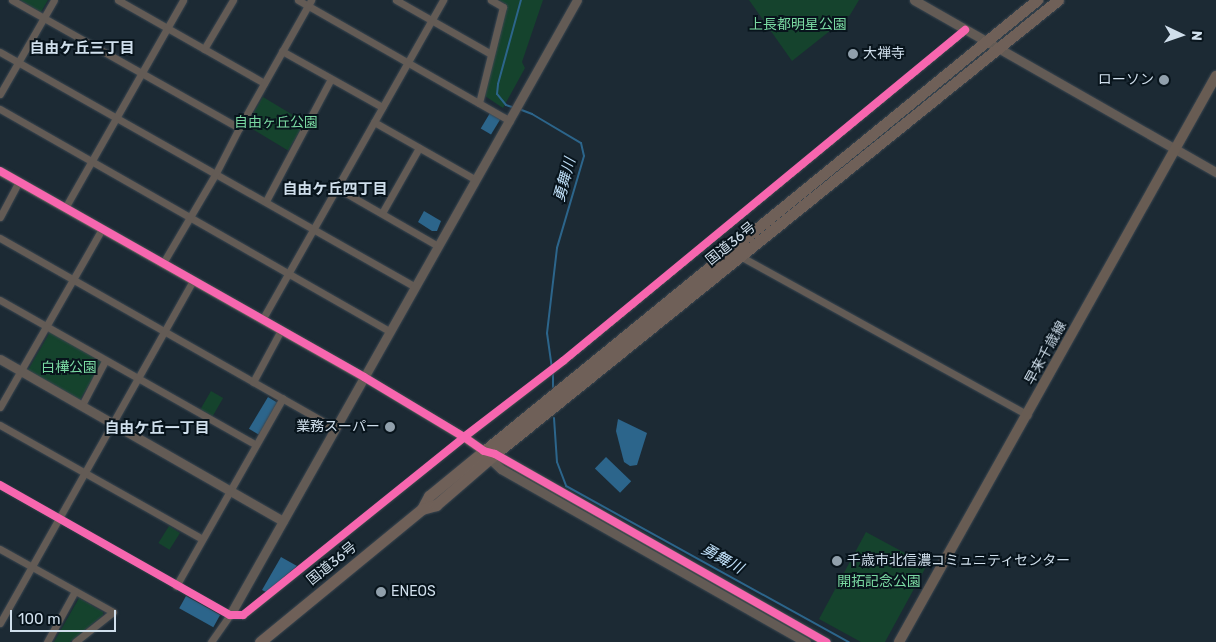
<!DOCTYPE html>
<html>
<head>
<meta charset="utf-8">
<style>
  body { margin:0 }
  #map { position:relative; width:1216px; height:642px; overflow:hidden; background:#1c2a34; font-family:Rubik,"Noto Sans JP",sans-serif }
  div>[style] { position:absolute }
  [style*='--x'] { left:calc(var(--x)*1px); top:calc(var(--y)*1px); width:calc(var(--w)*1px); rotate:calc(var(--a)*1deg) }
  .green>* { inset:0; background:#15432d; transform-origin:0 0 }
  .water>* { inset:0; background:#2c658b; transform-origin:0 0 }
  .stream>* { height:2px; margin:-1px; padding:0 1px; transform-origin:1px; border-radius:1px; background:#2c658b }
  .roads { filter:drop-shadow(0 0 1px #3a4650) drop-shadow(0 0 1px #3a4650) }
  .minor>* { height:7px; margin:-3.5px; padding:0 3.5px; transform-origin:3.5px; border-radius:3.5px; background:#635b55 }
  .tertiary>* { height:9px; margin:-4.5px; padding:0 4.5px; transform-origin:4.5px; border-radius:4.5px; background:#635b55 }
  .secondary>* { height:10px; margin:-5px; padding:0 5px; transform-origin:5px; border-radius:5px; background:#685c53 }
  .trunk>* { height:11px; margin:-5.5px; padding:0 5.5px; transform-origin:5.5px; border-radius:5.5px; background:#6f6058 }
  .cycleway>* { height:8px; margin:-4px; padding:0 4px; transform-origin:4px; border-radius:4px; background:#f766af }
  .dots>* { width:14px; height:14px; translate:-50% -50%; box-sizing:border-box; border:2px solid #08141c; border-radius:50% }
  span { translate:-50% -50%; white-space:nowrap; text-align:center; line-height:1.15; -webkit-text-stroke:4px #08141c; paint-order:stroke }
  .park-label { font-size:14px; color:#7ad9a2 }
  .poi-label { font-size:14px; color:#d0dfec }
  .left { translate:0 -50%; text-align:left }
  .right { translate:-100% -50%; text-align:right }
  .street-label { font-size:14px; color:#d0dfec }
  .neighbourhood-label { font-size:15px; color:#d0dfec; font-weight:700 }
  .water-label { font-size:15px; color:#c1e1fa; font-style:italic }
  .north { position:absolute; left:1156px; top:10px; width:50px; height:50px; -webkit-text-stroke:4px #08141c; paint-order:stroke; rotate:93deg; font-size:14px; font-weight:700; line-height:20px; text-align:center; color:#d0dfec }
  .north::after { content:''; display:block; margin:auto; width:18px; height:22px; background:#d0dfec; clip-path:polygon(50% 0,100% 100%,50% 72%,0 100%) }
  .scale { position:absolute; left:10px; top:610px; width:106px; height:22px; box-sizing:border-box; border:2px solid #d0dfec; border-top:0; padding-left:6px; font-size:15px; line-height:18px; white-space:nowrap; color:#d0dfec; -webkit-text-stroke:4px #08141c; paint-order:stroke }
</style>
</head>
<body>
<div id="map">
  <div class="green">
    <div style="clip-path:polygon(20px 0,48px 0,41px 12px)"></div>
    <div style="clip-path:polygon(499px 0,543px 0,522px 62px,525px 68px,503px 108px,485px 96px,507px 5px)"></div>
    <div style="clip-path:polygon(749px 0,859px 0,850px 15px,792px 61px)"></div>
    <div style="left:263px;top:97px;width:49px;height:33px;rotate:31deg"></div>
    <div style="left:50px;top:332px;width:60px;height:44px;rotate:30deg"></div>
    <div style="left:211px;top:391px;width:14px;height:21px;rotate:30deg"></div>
    <div style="left:169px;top:526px;width:13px;height:20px;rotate:32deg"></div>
    <div style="clip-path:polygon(866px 532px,927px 565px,885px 642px,861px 642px,819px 619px)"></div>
    <div style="clip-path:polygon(79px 598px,103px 612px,103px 615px,70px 642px,54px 642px)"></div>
  </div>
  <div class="water">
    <div style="left:490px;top:113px;width:12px;height:18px;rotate:31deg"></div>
    <div style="clip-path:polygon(424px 211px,441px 221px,437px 231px,432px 231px,418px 222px)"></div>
    <div style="left:268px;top:397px;width:12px;height:37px;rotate:31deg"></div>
    <div style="clip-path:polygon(618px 419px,647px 433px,637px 465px,630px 466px,624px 462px,616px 431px)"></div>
    <div style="left:606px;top:457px;width:35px;height:16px;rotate:44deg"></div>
    <div style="clip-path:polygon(281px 557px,297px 566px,266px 592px,262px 590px)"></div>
    <div style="left:186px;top:596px;width:39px;height:14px;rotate:29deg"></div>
  </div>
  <div class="stream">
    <div style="--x:512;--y:107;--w:6;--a:-162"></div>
    <div style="--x:506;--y:105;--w:14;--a:-129"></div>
    <div style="--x:497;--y:94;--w:10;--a:-84"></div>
    <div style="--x:498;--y:84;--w:87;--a:-74.7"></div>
    <div style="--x:519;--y:109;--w:14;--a:21"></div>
    <div style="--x:532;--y:114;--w:57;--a:30.6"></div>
    <div style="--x:581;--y:143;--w:13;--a:77"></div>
    <div style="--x:584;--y:156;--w:96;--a:106.4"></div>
    <div style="--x:557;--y:248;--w:86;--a:96.7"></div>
    <div style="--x:547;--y:333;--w:34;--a:82"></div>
    <div style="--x:553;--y:372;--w:15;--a:90"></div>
    <div style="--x:554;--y:418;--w:44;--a:86.1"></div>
    <div style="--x:557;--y:462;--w:26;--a:69"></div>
    <div style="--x:566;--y:486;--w:323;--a:28.9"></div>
  </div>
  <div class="roads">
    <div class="minor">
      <div style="--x:12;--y:0;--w:261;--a:29.4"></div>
      <div style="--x:118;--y:0;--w:168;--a:29.6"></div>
      <div style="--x:298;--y:0;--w:244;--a:29.7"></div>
      <div style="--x:396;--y:0;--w:109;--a:29.6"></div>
      <div style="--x:204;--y:49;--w:57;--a:-59.4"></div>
      <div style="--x:282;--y:51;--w:115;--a:29.2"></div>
      <div style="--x:0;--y:52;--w:476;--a:29.5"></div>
      <div style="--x:0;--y:94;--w:108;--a:-60.1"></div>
      <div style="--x:479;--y:103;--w:99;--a:-76"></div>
      <div style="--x:503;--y:7;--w:14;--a:-150"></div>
      <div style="--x:0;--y:109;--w:448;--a:29.7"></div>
      <div style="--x:374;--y:122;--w:117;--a:29.6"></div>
      <div style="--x:337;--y:188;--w:116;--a:29.9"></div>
      <div style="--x:266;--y:201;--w:138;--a:-62"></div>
      <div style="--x:65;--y:208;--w:239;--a:-60.4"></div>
      <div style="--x:382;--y:213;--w:75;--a:-60.4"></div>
      <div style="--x:0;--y:217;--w:40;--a:-62"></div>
      <div style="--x:0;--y:238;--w:385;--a:29.6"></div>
      <div style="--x:738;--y:255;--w:331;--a:28.9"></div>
      <div style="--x:163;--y:263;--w:104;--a:-59.5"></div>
      <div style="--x:216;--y:173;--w:51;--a:-62.9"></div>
      <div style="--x:239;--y:128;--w:147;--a:-60.6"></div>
      <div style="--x:0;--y:300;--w:294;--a:29.5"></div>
      <div style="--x:262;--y:320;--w:368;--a:-60.5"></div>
      <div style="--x:253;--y:382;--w:59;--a:-61.7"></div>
      <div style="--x:82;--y:405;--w:50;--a:-62.4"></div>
      <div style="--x:0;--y:407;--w:205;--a:-60.2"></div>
      <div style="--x:0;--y:425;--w:232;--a:29.4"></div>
      <div style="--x:0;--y:485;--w:264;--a:29.5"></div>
      <div style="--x:230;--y:615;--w:13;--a:0"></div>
      <div style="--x:243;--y:615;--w:284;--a:-38.8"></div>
      <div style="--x:464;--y:437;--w:125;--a:-37.5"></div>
      <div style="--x:563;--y:361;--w:521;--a:-39.47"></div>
      <div style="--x:0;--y:549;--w:129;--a:29.1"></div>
      <div style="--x:113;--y:612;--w:48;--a:141.7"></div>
      <div style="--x:176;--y:586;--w:216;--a:-60.4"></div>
      <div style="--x:0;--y:623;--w:393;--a:-60.6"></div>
      <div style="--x:47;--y:642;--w:58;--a:-61.2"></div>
      <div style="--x:211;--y:642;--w:33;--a:-55"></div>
    </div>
    <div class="tertiary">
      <div style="--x:914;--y:0;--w:348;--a:29.7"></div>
      <div style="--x:0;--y:171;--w:418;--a:29.5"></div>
      <div style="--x:364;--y:377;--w:117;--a:31"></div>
      <div style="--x:464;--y:437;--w:24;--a:35"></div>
      <div style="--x:484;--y:451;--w:11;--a:15"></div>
      <div style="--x:495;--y:454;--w:381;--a:29.6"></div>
      <div style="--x:0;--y:359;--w:326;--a:29.8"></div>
      <div style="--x:487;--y:456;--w:19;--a:43"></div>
      <div style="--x:501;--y:469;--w:351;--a:29.6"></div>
      <div style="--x:230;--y:615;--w:706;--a:-60.57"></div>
    </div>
    <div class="secondary">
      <div style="--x:899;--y:642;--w:649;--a:-60.75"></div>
    </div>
    <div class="trunk">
      <div style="--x:422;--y:509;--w:15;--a:-62"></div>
      <div style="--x:429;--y:496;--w:71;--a:-39.3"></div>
      <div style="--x:484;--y:451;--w:714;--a:-39.2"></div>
      <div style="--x:260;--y:642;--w:210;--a:-39.4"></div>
      <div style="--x:422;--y:509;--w:15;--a:-16"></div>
      <div style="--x:436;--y:505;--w:78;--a:-40.8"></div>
      <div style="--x:495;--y:454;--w:723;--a:-38.88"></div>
    </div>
  </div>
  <div class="cycleway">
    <div style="--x:0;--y:171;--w:418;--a:29.5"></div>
    <div style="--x:364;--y:377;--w:117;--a:31"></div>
    <div style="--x:464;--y:437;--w:24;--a:35"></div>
    <div style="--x:484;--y:451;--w:11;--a:15"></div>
    <div style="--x:495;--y:454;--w:381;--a:29.6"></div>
    <div style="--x:0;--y:485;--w:264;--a:29.5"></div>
    <div style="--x:230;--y:615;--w:13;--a:0"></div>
    <div style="--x:243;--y:615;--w:284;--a:-38.8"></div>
    <div style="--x:464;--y:437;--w:125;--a:-37.5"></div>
    <div style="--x:563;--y:361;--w:521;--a:-39.47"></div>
  </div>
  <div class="dots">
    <div style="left:853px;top:54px;background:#91a0ac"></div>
    <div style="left:1164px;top:80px;background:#91a0ac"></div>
    <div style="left:390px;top:427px;background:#91a0ac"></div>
    <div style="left:837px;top:561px;background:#91a0ac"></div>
    <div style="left:381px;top:592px;background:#91a0ac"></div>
  </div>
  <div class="park-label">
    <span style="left:798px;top:25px">上長都明星公園</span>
    <span style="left:276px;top:123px">自由ヶ丘公園</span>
    <span style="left:69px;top:368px">白樺公園</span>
    <span style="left:879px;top:582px">開拓記念公園</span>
  </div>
  <div class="poi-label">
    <span class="left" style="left:863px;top:54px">大禅寺</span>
    <span class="right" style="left:1154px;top:80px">ローソン</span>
    <span class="right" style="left:380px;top:427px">業務スーパー</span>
    <span class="left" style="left:847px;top:561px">千歳市北信濃コミュニティセンター</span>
    <span class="left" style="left:391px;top:592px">ENEOS</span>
  </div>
  <div class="street-label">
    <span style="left:731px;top:244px;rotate:-39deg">国道36号</span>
    <span style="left:1046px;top:353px;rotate:-61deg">早来千歳線</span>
    <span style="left:332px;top:564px;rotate:-39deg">国道36号</span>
  </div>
  <div class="neighbourhood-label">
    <span style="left:82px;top:49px">自由ケ丘三丁目</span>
    <span style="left:335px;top:190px">自由ケ丘四丁目</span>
    <span style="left:157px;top:429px">自由ケ丘一丁目</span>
  </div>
  <div class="water-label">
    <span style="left:565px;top:180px;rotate:-75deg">勇舞川</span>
    <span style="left:722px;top:559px;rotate:29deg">勇舞川</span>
  </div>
  <div class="north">N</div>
  <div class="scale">100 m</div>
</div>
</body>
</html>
